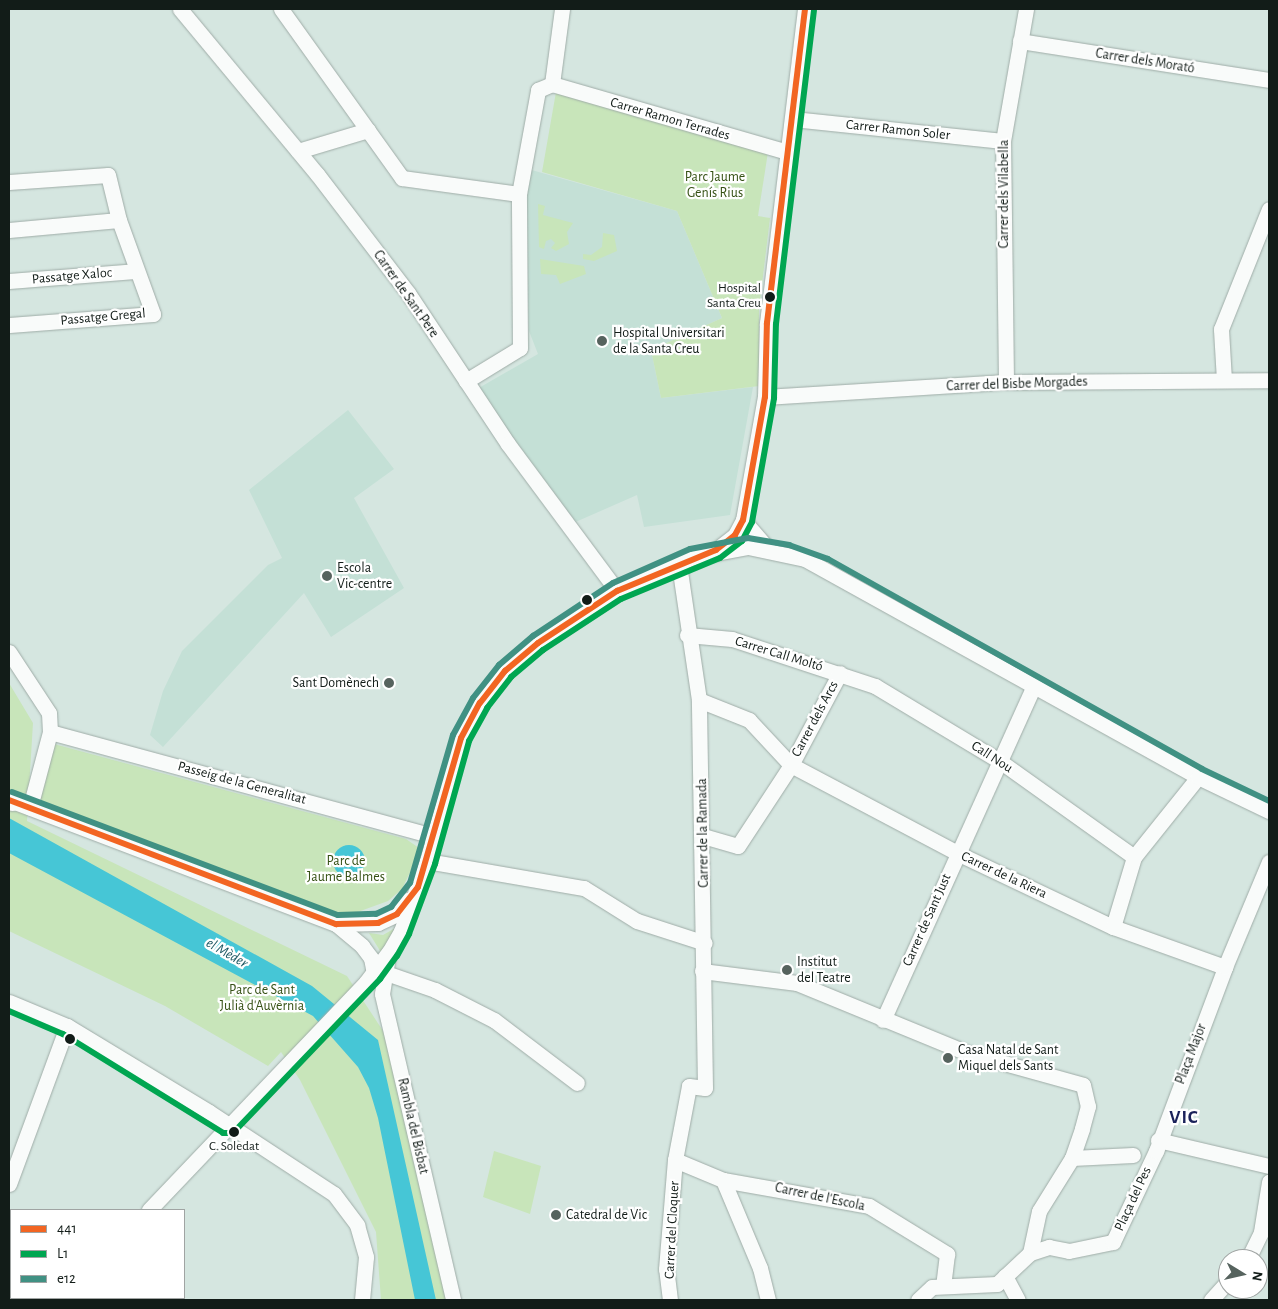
<!DOCTYPE html>
<html>
<head>
<meta charset="utf-8">
<style>
  body { margin:0 }
  #map { position:relative; width:1278px; height:1309px; overflow:hidden; background:#d5e6e0; font-family:"Alegreya Sans",sans-serif }
  div>[style] { position:absolute }
  [style*='--x'] { left:calc(var(--x)*1px); top:calc(var(--y)*1px); width:calc(var(--w)*1px); rotate:calc(var(--a)*1deg) }
  .built>* { inset:0; background:#c4e0d6 }
  .green>* { inset:0; background:#c8e5ba }
  .water>* { inset:0; background:#46c6d6 }
  .round { border-radius:50% }
  .roads { filter:drop-shadow(0 0 1px #9faca7) drop-shadow(0 0 1px #9faca7) }
  .minor>* { height:15px; margin:-7.5px; padding:0 7.5px; transform-origin:7.5px; border-radius:7.5px; background:#f9fbfa }
  .tertiary>* { height:19px; margin:-9.5px; padding:0 9.5px; transform-origin:9.5px; border-radius:9.5px; background:#f9fbfa }
  .bus-1>* { height:6px; margin:-3px; padding:0 3px; transform-origin:3px; border-radius:3px; background:#f26522 }
  .bus-2>* { height:6px; margin:-3px; padding:0 3px; transform-origin:3px; border-radius:3px; background:#00a651 }
  .bus-3>* { height:6px; margin:-3px; padding:0 3px; transform-origin:3px; border-radius:3px; background:#409183 }
  .dots>* { width:14px; height:14px; translate:-50% -50%; box-sizing:border-box; border:2px solid #fff; border-radius:50% }
  span { translate:-50% -50%; white-space:nowrap; text-align:center; line-height:1.15; -webkit-text-stroke:4.5px #fff; paint-order:stroke }
  .bus-label { font-size:13px; color:#121c18 }
  .right { translate:-100% -50%; text-align:right }
  .street-label { font-size:14px; color:#121c18 }
  .park-label { font-size:14px; color:#365115 }
  .poi-label { font-size:14px; color:#121c18 }
  .left { translate:0 -50%; text-align:left }
  .water-label { font-size:15px; color:#1f5964; font-style:italic }
  .district-label { font-size:19px; color:#1b225a; font-weight:700; letter-spacing:1px }
  .frame { position:absolute; inset:0; border:10px solid #121c18; pointer-events:none }
  .legend { position:absolute; left:10px; top:1209px; width:175px; height:90px; box-sizing:border-box; background:#fff; border:1px solid #a0a4a3; margin:0; padding:6px 9px; list-style:none; font-size:15px; color:#121c18 }
  .legend li { display:flex; align-items:center; gap:10px; height:25px }
  .legend b { width:25px; border:1px solid #a0a4a3 }
  .north { position:absolute; left:1218px; top:1249px; width:50px; height:50px; box-sizing:border-box; background:#fff; border:1px solid #a0a4a3; border-radius:50%; rotate:99deg; font-size:14px; font-weight:700; line-height:20px; text-align:center; color:#121c18 }
  .north::after { content:''; display:block; margin:auto; width:18px; height:22px; background:#56635e; clip-path:polygon(50% 0,100% 100%,50% 72%,0 100%) }
</style>
</head>
<body>
<div id="map">
  <div class="built">
    <div style="clip-path:polygon(528px 169px,677px 211px,722px 318px,651px 350px,661px 398px,753px 387px,730px 515px,644px 527px,637px 495px,571px 524px,477px 389px,538px 354px,529px 331px,524px 191px)"></div>
    <div style="clip-path:polygon(348px 410px,394px 469px,354px 498px,404px 588px,331px 637px,304px 593px,163px 747px,150px 735px,163px 691px,182px 651px,268px 565px,282px 558px,249px 490px)"></div>
  </div>
  <div class="green">
    <div style="clip-path:polygon(556px 92px,768px 152px,758px 216px,770px 218px,759px 309px,759px 386px,661px 398px,651px 350px,722px 318px,677px 211px,542px 172px)"></div>
    <div style="clip-path:polygon(538px 204px,545px 206px,543px 215px,573px 223px,567px 232px,569px 244px,556px 251px,551px 248px,555px 243px,551px 239px,546px 241px,544px 249px,539px 247px)"></div>
    <div style="clip-path:polygon(603px 233px,614px 235px,617px 251px,594px 261px,583px 259px,583px 254px,591px 255px,602px 247px)"></div>
    <div style="clip-path:polygon(540px 259px,584px 266px,586px 274px,560px 284px,556px 275px,541px 274px)"></div>
    <div style="clip-path:polygon(9px 683px,33px 723px,27px 821px,347px 976px,389px 1040px,456px 1300px,381px 1300px,376px 1232px,300px 1080px,281px 1052px,268px 1066px,165px 1006px,9px 931px)"></div>
    <div style="clip-path:polygon(54px 744px,406px 839px,419px 848px,414px 864px,402px 889px,388px 901px,355px 913px,334px 912px,38px 801px)"></div>
    <div style="clip-path:polygon(397px 927px,382px 954px,369px 933px,383px 935px)"></div>
    <div style="clip-path:polygon(494px 1151px,541px 1166px,530px 1214px,483px 1197px)"></div>
  </div>
  <div class="water">
    <div style="clip-path:polygon(9px 818px,312px 986px,378px 1040px,436px 1300px,415px 1300px,378px 1118px,369px 1088px,358px 1067px,313px 1016px,9px 853px)"></div>
    <div class="round" style="left:333px;top:845px;width:32px;height:32px"></div>
  </div>
  <div class="roads">
    <div class="minor">
      <div style="--x:180;--y:9;--w:214;--a:50.3"></div>
      <div style="--x:317;--y:174;--w:150;--a:52.6"></div>
      <div style="--x:408;--y:293;--w:181;--a:56.5"></div>
      <div style="--x:508;--y:444;--w:183;--a:53.4"></div>
      <div style="--x:281;--y:9;--w:208;--a:54.4"></div>
      <div style="--x:402;--y:178;--w:118;--a:7.8"></div>
      <div style="--x:1020;--y:41;--w:252;--a:8.9"></div>
      <div style="--x:552;--y:84;--w:246;--a:16.1"></div>
      <div style="--x:552;--y:84;--w:76;--a:-82.4"></div>
      <div style="--x:793;--y:119;--w:211;--a:6"></div>
      <div style="--x:298;--y:151;--w:73;--a:-16.7"></div>
      <div style="--x:9;--y:182;--w:99;--a:-4"></div>
      <div style="--x:108;--y:175;--w:46;--a:76.3"></div>
      <div style="--x:9;--y:230;--w:110;--a:-5.2"></div>
      <div style="--x:119;--y:220;--w:100;--a:70.1"></div>
      <div style="--x:153;--y:314;--w:144;--a:175.6"></div>
      <div style="--x:9;--y:281;--w:126;--a:-4.5"></div>
      <div style="--x:1224;--y:380;--w:51;--a:-93.4"></div>
      <div style="--x:1221;--y:329;--w:129;--a:-68.2"></div>
      <div style="--x:466;--y:381;--w:63;--a:-31.4"></div>
      <div style="--x:520;--y:348;--w:154;--a:-90.4"></div>
      <div style="--x:519;--y:194;--w:106;--a:-79.6"></div>
      <div style="--x:538;--y:90;--w:15;--a:-23"></div>
      <div style="--x:1006;--y:382;--w:241;--a:-90.7"></div>
      <div style="--x:1003;--y:141;--w:134;--a:-80.1"></div>
      <div style="--x:765;--y:397;--w:241;--a:-3.6"></div>
      <div style="--x:1006;--y:382;--w:263;--a:-0.4"></div>
      <div style="--x:743;--y:520;--w:38;--a:49"></div>
      <div style="--x:716;--y:550;--w:24;--a:-38"></div>
      <div style="--x:735;--y:535;--w:17;--a:-62"></div>
      <div style="--x:743;--y:520;--w:125;--a:-79.9"></div>
      <div style="--x:765;--y:397;--w:74;--a:-88.5"></div>
      <div style="--x:767;--y:323;--w:316;--a:-83.1"></div>
      <div style="--x:687;--y:635;--w:45;--a:5.1"></div>
      <div style="--x:732;--y:639;--w:151;--a:18.2"></div>
      <div style="--x:875;--y:686;--w:147;--a:31.1"></div>
      <div style="--x:1001;--y:762;--w:163;--a:35.5"></div>
      <div style="--x:9;--y:652;--w:73;--a:56.7"></div>
      <div style="--x:49;--y:713;--w:19;--a:87"></div>
      <div style="--x:50;--y:732;--w:78;--a:104.9"></div>
      <div style="--x:699;--y:700;--w:54;--a:21.8"></div>
      <div style="--x:749;--y:720;--w:62;--a:47"></div>
      <div style="--x:791;--y:765;--w:188;--a:27.9"></div>
      <div style="--x:957;--y:853;--w:173;--a:25.4"></div>
      <div style="--x:1113;--y:927;--w:119;--a:19.7"></div>
      <div style="--x:50;--y:732;--w:398;--a:15.2"></div>
      <div style="--x:12;--y:801;--w:347;--a:20.8"></div>
      <div style="--x:336;--y:924;--w:34;--a:40"></div>
      <div style="--x:362;--y:946;--w:15;--a:53"></div>
      <div style="--x:371;--y:958;--w:15;--a:79"></div>
      <div style="--x:703;--y:836;--w:36;--a:16"></div>
      <div style="--x:738;--y:846;--w:97;--a:-56.8"></div>
      <div style="--x:791;--y:765;--w:104;--a:-62"></div>
      <div style="--x:427;--y:861;--w:159;--a:9.8"></div>
      <div style="--x:584;--y:888;--w:62;--a:31.9"></div>
      <div style="--x:637;--y:921;--w:71;--a:17.9"></div>
      <div style="--x:336;--y:924;--w:42;--a:-1.4"></div>
      <div style="--x:378;--y:923;--w:21;--a:-25"></div>
      <div style="--x:397;--y:914;--w:18;--a:-52"></div>
      <div style="--x:1113;--y:927;--w:73;--a:-73.3"></div>
      <div style="--x:1134;--y:857;--w:102;--a:-51.3"></div>
      <div style="--x:388;--y:956;--w:38;--a:99"></div>
      <div style="--x:382;--y:994;--w:314;--a:76.9"></div>
      <div style="--x:702;--y:971;--w:96;--a:7.2"></div>
      <div style="--x:797;--y:983;--w:185;--a:22.3"></div>
      <div style="--x:968;--y:1053;--w:119;--a:15.5"></div>
      <div style="--x:1083;--y:1085;--w:22;--a:77"></div>
      <div style="--x:1088;--y:1106;--w:24;--a:105"></div>
      <div style="--x:1082;--y:1129;--w:31;--a:109"></div>
      <div style="--x:1072;--y:1158;--w:62;--a:121.9"></div>
      <div style="--x:1039;--y:1211;--w:43;--a:102.1"></div>
      <div style="--x:386;--y:973;--w:52;--a:19.1"></div>
      <div style="--x:435;--y:990;--w:66;--a:27"></div>
      <div style="--x:494;--y:1020;--w:104;--a:37.2"></div>
      <div style="--x:9;--y:1002;--w:63;--a:22.5"></div>
      <div style="--x:67;--y:1026;--w:166;--a:31.2"></div>
      <div style="--x:209;--y:1112;--w:149;--a:33.3"></div>
      <div style="--x:334;--y:1194;--w:39;--a:53"></div>
      <div style="--x:357;--y:1225;--w:33;--a:74"></div>
      <div style="--x:366;--y:1257;--w:43;--a:95.3"></div>
      <div style="--x:883;--y:1020;--w:367;--a:-65.7"></div>
      <div style="--x:1158;--y:1140;--w:114;--a:13.2"></div>
      <div style="--x:1072;--y:1158;--w:61;--a:-2.8"></div>
      <div style="--x:675;--y:1160;--w:52;--a:22.6"></div>
      <div style="--x:723;--y:1180;--w:148;--a:10.1"></div>
      <div style="--x:869;--y:1206;--w:92;--a:31.6"></div>
      <div style="--x:947;--y:1254;--w:31;--a:97"></div>
      <div style="--x:723;--y:1180;--w:95;--a:67.2"></div>
      <div style="--x:760;--y:1268;--w:33;--a:76"></div>
      <div style="--x:9;--y:1184;--w:168;--a:-69.8"></div>
      <div style="--x:149;--y:1210;--w:315;--a:-46.4"></div>
      <div style="--x:366;--y:982;--w:38;--a:-53"></div>
      <div style="--x:389;--y:952;--w:24;--a:-60"></div>
      <div style="--x:401;--y:931;--w:75;--a:-69.6"></div>
      <div style="--x:427;--y:861;--w:128;--a:-74.5"></div>
      <div style="--x:461;--y:738;--w:40;--a:-62"></div>
      <div style="--x:480;--y:703;--w:41;--a:-52"></div>
      <div style="--x:505;--y:671;--w:43;--a:-40.3"></div>
      <div style="--x:538;--y:643;--w:95;--a:-33.4"></div>
      <div style="--x:617;--y:591;--w:83;--a:-24.1"></div>
      <div style="--x:693;--y:557;--w:56;--a:-10.3"></div>
      <div style="--x:748;--y:547;--w:58;--a:11.9"></div>
      <div style="--x:805;--y:559;--w:449;--a:29"></div>
      <div style="--x:1198;--y:777;--w:79;--a:25.6"></div>
      <div style="--x:9;--y:1221;--w:2;--a:27"></div>
      <div style="--x:1248;--y:1259;--w:30;--a:-64"></div>
      <div style="--x:1261;--y:1232;--w:51;--a:-80.9"></div>
      <div style="--x:1005;--y:1276;--w:27;--a:62"></div>
      <div style="--x:106;--y:1298;--w:2;--a:63"></div>
      <div style="--x:670;--y:1300;--w:31;--a:-97"></div>
      <div style="--x:666;--y:1269;--w:109;--a:-85.3"></div>
      <div style="--x:675;--y:1160;--w:75;--a:-79.3"></div>
      <div style="--x:689;--y:1086;--w:16;--a:7"></div>
      <div style="--x:705;--y:1088;--w:388;--a:-90.9"></div>
      <div style="--x:699;--y:700;--w:137;--a:-98.4"></div>
      <div style="--x:918;--y:1300;--w:19;--a:-43"></div>
      <div style="--x:932;--y:1287;--w:65;--a:-2.6"></div>
      <div style="--x:997;--y:1284;--w:45;--a:-43.2"></div>
      <div style="--x:1030;--y:1253;--w:20;--a:-18"></div>
      <div style="--x:1049;--y:1247;--w:20;--a:11"></div>
      <div style="--x:1069;--y:1251;--w:45;--a:-11.6"></div>
      <div style="--x:1113;--y:1242;--w:101;--a:-64.7"></div>
      <div style="--x:1156;--y:1151;--w:197;--a:-69.4"></div>
      <div style="--x:1225;--y:967;--w:114;--a:-67.3"></div>
      <div style="--x:1211;--y:1300;--w:25;--a:-48"></div>
    </div>
    <div class="tertiary">
      <div style="--x:9;--y:800;--w:3;--a:18"></div>
    </div>
  </div>
  <div class="bus-1">
    <div style="--x:9;--y:800;--w:350;--a:20.8"></div>
    <div style="--x:336;--y:924;--w:42;--a:-1.4"></div>
    <div style="--x:378;--y:923;--w:21;--a:-25"></div>
    <div style="--x:397;--y:914;--w:34;--a:-52"></div>
    <div style="--x:418;--y:887;--w:155;--a:-73.9"></div>
    <div style="--x:461;--y:738;--w:40;--a:-62"></div>
    <div style="--x:480;--y:703;--w:41;--a:-52"></div>
    <div style="--x:505;--y:671;--w:43;--a:-40.3"></div>
    <div style="--x:538;--y:643;--w:95;--a:-33.4"></div>
    <div style="--x:617;--y:591;--w:107;--a:-22.5"></div>
    <div style="--x:716;--y:550;--w:24;--a:-38"></div>
    <div style="--x:735;--y:535;--w:17;--a:-62"></div>
    <div style="--x:743;--y:520;--w:125;--a:-79.9"></div>
    <div style="--x:765;--y:397;--w:74;--a:-88.5"></div>
    <div style="--x:767;--y:323;--w:316;--a:-83.1"></div>
  </div>
  <div class="bus-2">
    <div style="--x:9;--y:1011;--w:59;--a:23.1"></div>
    <div style="--x:63;--y:1034;--w:188;--a:31.7"></div>
    <div style="--x:223;--y:1133;--w:10;--a:0"></div>
    <div style="--x:233;--y:1133;--w:213;--a:-46.3"></div>
    <div style="--x:380;--y:979;--w:29;--a:-54"></div>
    <div style="--x:397;--y:956;--w:25;--a:-61"></div>
    <div style="--x:409;--y:934;--w:75;--a:-69.6"></div>
    <div style="--x:435;--y:864;--w:128;--a:-74.5"></div>
    <div style="--x:469;--y:741;--w:38;--a:-61"></div>
    <div style="--x:487;--y:708;--w:39;--a:-52"></div>
    <div style="--x:511;--y:677;--w:42;--a:-40.2"></div>
    <div style="--x:543;--y:650;--w:93;--a:-33.2"></div>
    <div style="--x:621;--y:599;--w:107;--a:-22.5"></div>
    <div style="--x:720;--y:558;--w:28;--a:-38"></div>
    <div style="--x:742;--y:541;--w:21;--a:-62"></div>
    <div style="--x:752;--y:522;--w:126;--a:-79.9"></div>
    <div style="--x:774;--y:398;--w:74;--a:-88.5"></div>
    <div style="--x:776;--y:324;--w:316;--a:-83.1"></div>
  </div>
  <div class="bus-3">
    <div style="--x:12;--y:792;--w:348;--a:20.7"></div>
    <div style="--x:338;--y:915;--w:38;--a:-2"></div>
    <div style="--x:376;--y:914;--w:17;--a:-25"></div>
    <div style="--x:391;--y:907;--w:31;--a:-52"></div>
    <div style="--x:410;--y:883;--w:154;--a:-73.8"></div>
    <div style="--x:453;--y:735;--w:42;--a:-61.6"></div>
    <div style="--x:473;--y:698;--w:42;--a:-51.8"></div>
    <div style="--x:499;--y:665;--w:45;--a:-40.5"></div>
    <div style="--x:533;--y:636;--w:96;--a:-33.5"></div>
    <div style="--x:613;--y:583;--w:84;--a:-23.8"></div>
    <div style="--x:690;--y:549;--w:59;--a:-10.7"></div>
    <div style="--x:748;--y:538;--w:42;--a:9.7"></div>
    <div style="--x:789;--y:545;--w:41;--a:19.7"></div>
    <div style="--x:828;--y:559;--w:429;--a:29.3"></div>
    <div style="--x:1202;--y:769;--w:74;--a:25.5"></div>
  </div>
  <div class="dots">
    <div style="left:770px;top:297px;background:#121c18"></div>
    <div style="left:602px;top:341px;background:#56635e"></div>
    <div style="left:327px;top:576px;background:#56635e"></div>
    <div style="left:587px;top:600px;background:#121c18"></div>
    <div style="left:389px;top:683px;background:#56635e"></div>
    <div style="left:787px;top:970px;background:#56635e"></div>
    <div style="left:70px;top:1039px;background:#121c18"></div>
    <div style="left:948px;top:1058px;background:#56635e"></div>
    <div style="left:234px;top:1132px;background:#121c18"></div>
    <div style="left:556px;top:1215px;background:#56635e"></div>
  </div>
  <div class="bus-label">
    <span class="right" style="left:761px;top:297px">Hospital<br>Santa Creu</span>
    <span style="left:234px;top:1147px">C. Soledat</span>
  </div>
  <div class="street-label">
    <span style="left:1145px;top:61px;rotate:9deg">Carrer dels Morató</span>
    <span style="left:670px;top:119px;rotate:16deg">Carrer Ramon Terrades</span>
    <span style="left:898px;top:130px;rotate:6deg">Carrer Ramon Soler</span>
    <span style="left:1004px;top:194px;rotate:-90deg">Carrer dels Vilabella</span>
    <span style="left:72px;top:276px;rotate:-5deg">Passatge Xaloc</span>
    <span style="left:406px;top:294px;rotate:55deg">Carrer de Sant Pere</span>
    <span style="left:103px;top:317px;rotate:-5deg">Passatge Gregal</span>
    <span style="left:1017px;top:384px;rotate:-2deg">Carrer del Bisbe Morgades</span>
    <span style="left:779px;top:654px;rotate:17deg">Carrer Call Moltó</span>
    <span style="left:815px;top:719px;rotate:-62deg">Carrer dels Arcs</span>
    <span style="left:992px;top:757px;rotate:33deg">Call Nou</span>
    <span style="left:242px;top:783px;rotate:15deg">Passeig de la Generalitat</span>
    <span style="left:703px;top:833px;rotate:-91deg">Carrer de la Ramada</span>
    <span style="left:1004px;top:875px;rotate:25deg">Carrer de la Riera</span>
    <span style="left:927px;top:920px;rotate:-66deg">Carrer de Sant Just</span>
    <span style="left:1191px;top:1054px;rotate:-69deg">Plaça Major</span>
    <span style="left:413px;top:1126px;rotate:77deg">Rambla del Bisbat</span>
    <span style="left:820px;top:1197px;rotate:12deg">Carrer de l'Escola</span>
    <span style="left:1133px;top:1199px;rotate:-65deg">Plaça del Pes</span>
    <span style="left:672px;top:1230px;rotate:-87deg">Carrer del Cloquer</span>
  </div>
  <div class="park-label">
    <span style="left:715px;top:185px">Parc Jaume<br>Genís Rius</span>
    <span style="left:346px;top:869px">Parc de<br>Jaume Balmes</span>
    <span style="left:262px;top:998px">Parc de Sant<br>Julià d'Auvèrnia</span>
  </div>
  <div class="poi-label">
    <span class="left" style="left:613px;top:341px">Hospital Universitari<br>de la Santa Creu</span>
    <span class="left" style="left:337px;top:576px">Escola<br>Vic-centre</span>
    <span class="right" style="left:379px;top:683px">Sant Domènech</span>
    <span class="left" style="left:797px;top:970px">Institut<br>del Teatre</span>
    <span class="left" style="left:958px;top:1058px">Casa Natal de Sant<br>Miquel dels Sants</span>
    <span class="left" style="left:566px;top:1215px">Catedral de Vic</span>
  </div>
  <div class="water-label">
    <span style="left:227px;top:953px;rotate:30deg">el Mèder</span>
  </div>
  <div class="district-label">
    <span style="left:1184px;top:1118px">VIC</span>
  </div>
  <div class="frame"></div>
  <ul class="legend">
  <li><b style="height:6px;background:#f26522"></b>441</li>
  <li><b style="height:6px;background:#00a651"></b>L1</li>
  <li><b style="height:6px;background:#409183"></b>e12</li>
  </ul>
  <div class="north">N</div>
</div>
</body>
</html>
